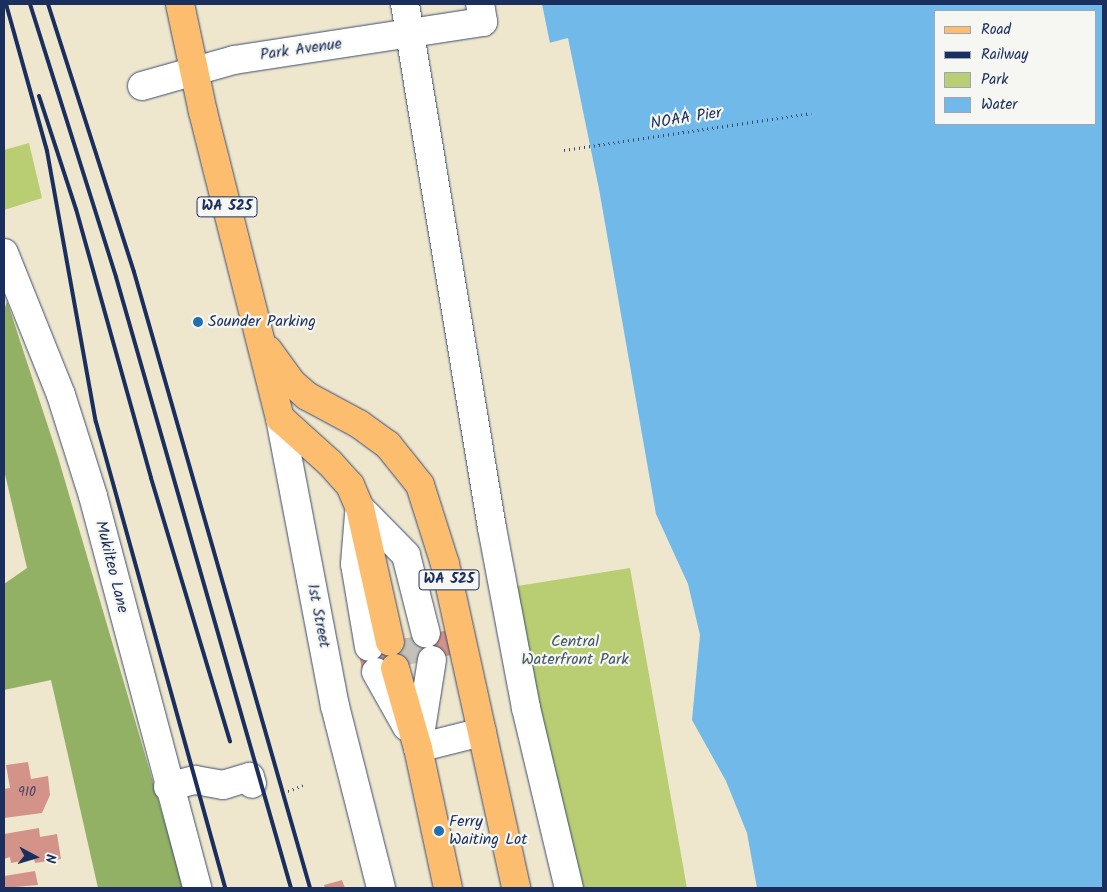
<!DOCTYPE html>
<html>
<head>
<meta charset="utf-8">
<style>
  body { margin:0 }
  #map { position:relative; width:1107px; height:892px; overflow:hidden; background:#eee7ce; font-family:Kalam,sans-serif }
  div>[style] { position:absolute }
  [style*='--x'] { left:calc(var(--x)*1px); top:calc(var(--y)*1px); width:calc(var(--w)*1px); rotate:calc(var(--a)*1deg) }
  .green>* { inset:0; background:#b9ce72 }
  .forest>* { inset:0; background:#92b164 }
  .water>* { inset:0; background:#70b9e8 }
  .pier>* { inset:0; background:#eee7ce }
  .building>* { inset:0; background:#d49389; transform-origin:0 0 }
  .minor-tunnel>* { height:28px; margin-top:-14px; transform-origin:0; background:repeating-linear-gradient(90deg,#c4c2b8 0 28px,transparent 0 42px) }
  .path>* { height:3px; margin-top:-1.5px; transform-origin:0; background:repeating-linear-gradient(90deg,#3b4b6f 0 1px,transparent 0 5px) }
  .roads { filter:drop-shadow(0 0 1px #3b4b6f) drop-shadow(0 0 1px #3b4b6f) }
  .minor>* { height:28px; margin:-14px; padding:0 14px; transform-origin:14px; border-radius:14px; background:#fff }
  .major>* { height:28px; margin:-14px; padding:0 14px; transform-origin:14px; border-radius:14px; background:#fcbd6f }
  .rail>* { height:4px; margin:-2px; padding:0 2px; transform-origin:2px; border-radius:2px; background:#1b2f5e }
  .dots>* { width:14px; height:14px; translate:-50% -50%; box-sizing:border-box; border:2px solid #f6f6f2; border-radius:50% }
  span { translate:-50% -50%; white-space:nowrap; text-align:center; line-height:1.15; -webkit-text-stroke:4.5px #f6f6f2; paint-order:stroke }
  .number-label { font-size:14px; color:#494869 }
  .number-label span { -webkit-text-stroke-width:0 }
  .shield-label span { padding:1px 4px; background:#f6f6f2; border:1px solid; border-radius:4px; -webkit-text-stroke-width:0 }
  .shield-label { font-size:15px; color:#1b2f5e; font-weight:700 }
  .street-label { font-size:16px; color:#1b2f5e }
  .poi-label { font-size:16px; color:#1b2f5e }
  .left { translate:0 -50%; text-align:left }
  .park-label { font-size:16px; color:#425763 }
  .frame { position:absolute; inset:0; border:5px solid #1b2f5e; pointer-events:none }
  .legend { position:absolute; left:934px; top:10px; width:162px; height:115px; box-sizing:border-box; background:#f6f6f2; border:1px solid #9ea6b7; margin:0; padding:6px 9px; list-style:none; font-size:15px; color:#1b2f5e }
  .legend li { display:flex; align-items:center; gap:10px; height:25px }
  .legend b { width:25px; border:1px solid #9ea6b7 }
  .north { position:absolute; left:10px; top:832px; width:50px; height:50px; -webkit-text-stroke:4px #f6f6f2; paint-order:stroke; rotate:96deg; font-size:14px; font-weight:700; line-height:20px; text-align:center; color:#1b2f5e }
  .north::after { content:''; display:block; margin:auto; width:18px; height:22px; background:#1b2f5e; clip-path:polygon(50% 0,100% 100%,50% 72%,0 100%) }
</style>
</head>
<body>
<div id="map">
  <div class="green">
    <div style="clip-path:polygon(29px 143px,42px 198px,4px 210px,4px 150px)"></div>
    <div style="clip-path:polygon(630px 568px,687px 888px,557px 888px,493px 590px)"></div>
  </div>
  <div class="forest">
    <div style="clip-path:polygon(7px 301px,58px 457px,184px 888px,98px 888px,51px 680px,4px 690px,4px 584px,27px 568px,4px 470px,4px 311px)"></div>
  </div>
  <div class="water">
    <div style="clip-path:polygon(evenodd,542px 4px,1103px 4px,1103px 888px,690px 888px,625px 379px,587px 158px,551px 48px,542px 4px,936px 11px,1096px 11px,1096px 124px,936px 124px,936px 11px)"></div>
  </div>
  <div class="pier">
    <div style="clip-path:polygon(568px 38px,599px 189px,656px 514px,688px 584px,700px 635px,692px 720px,726px 781px,747px 833px,757px 888px,687px 888px,623px 379px,585px 158px,548px 48px,549px 43px)"></div>
  </div>
  <div class="building">
    <div style="left:449px;top:630px;width:25px;height:93px;rotate:79deg"></div>
    <div style="clip-path:polygon(28px 762px,31px 779px,48px 776px,50px 795px,42px 813px,4px 818px,4px 789px,10px 788px,6px 765px)"></div>
    <div style="clip-path:polygon(39px 828px,40px 837px,57px 834px,61px 859px,35px 863px,34px 859px,11px 863px,10px 857px,4px 859px,4px 834px)"></div>
    <div style="clip-path:polygon(35px 871px,38px 885px,4px 888px,4px 876px)"></div>
    <div style="clip-path:polygon(342px 880px,345px 888px,325px 888px,324px 885px)"></div>
  </div>
  <div class="minor-tunnel">
    <div style="--x:409;--y:638;--w:26;--a:77"></div>
  </div>
  <div class="path">
    <div style="--x:564;--y:150;--w:250;--a:-8.5"></div>
    <div style="--x:288;--y:791;--w:17;--a:-21"></div>
  </div>
  <div class="roads">
    <div class="minor">
      <div style="--x:405;--y:4;--w:531;--a:80.57"></div>
      <div style="--x:492;--y:528;--w:183;--a:79.3"></div>
      <div style="--x:526;--y:708;--w:185;--a:76.6"></div>
      <div style="--x:142;--y:86;--w:96;--a:-15.8"></div>
      <div style="--x:234;--y:60;--w:252;--a:-8.7"></div>
      <div style="--x:483;--y:22;--w:18;--a:-99"></div>
      <div style="--x:4;--y:253;--w:153;--a:68.1"></div>
      <div style="--x:61;--y:395;--w:106;--a:72.4"></div>
      <div style="--x:93;--y:496;--w:406;--a:75.1"></div>
      <div style="--x:280;--y:418;--w:293;--a:79.2"></div>
      <div style="--x:335;--y:706;--w:188;--a:75.8"></div>
      <div style="--x:360;--y:508;--w:66;--a:45.6"></div>
      <div style="--x:406;--y:555;--w:81;--a:75.8"></div>
      <div style="--x:359;--y:514;--w:50;--a:94.6"></div>
      <div style="--x:355;--y:564;--w:84;--a:80.4"></div>
      <div style="--x:376;--y:672;--w:63;--a:60.6"></div>
      <div style="--x:418;--y:748;--w:89;--a:-81"></div>
      <div style="--x:418;--y:748;--w:66;--a:-14"></div>
      <div style="--x:168;--y:787;--w:28;--a:-15"></div>
      <div style="--x:195;--y:780;--w:28;--a:10"></div>
      <div style="--x:223;--y:785;--w:28;--a:-17"></div>
      <div style="--x:250;--y:777;--w:7;--a:74"></div>
    </div>
    <div class="major">
      <div style="--x:180;--y:4;--w:110;--a:78"></div>
      <div style="--x:203;--y:112;--w:316;--a:75.9"></div>
      <div style="--x:280;--y:418;--w:67;--a:42"></div>
      <div style="--x:330;--y:463;--w:30;--a:48"></div>
      <div style="--x:350;--y:485;--w:25;--a:67"></div>
      <div style="--x:360;--y:508;--w:137;--a:77.4"></div>
      <div style="--x:268;--y:350;--w:41;--a:54"></div>
      <div style="--x:292;--y:383;--w:20;--a:41"></div>
      <div style="--x:307;--y:396;--w:59;--a:28.3"></div>
      <div style="--x:359;--y:424;--w:36;--a:36"></div>
      <div style="--x:388;--y:445;--w:51;--a:51.3"></div>
      <div style="--x:420;--y:485;--w:83;--a:72.4"></div>
      <div style="--x:445;--y:564;--w:332;--a:77.6"></div>
      <div style="--x:395;--y:668;--w:83;--a:74"></div>
      <div style="--x:418;--y:748;--w:143;--a:77.9"></div>
    </div>
  </div>
  <div class="rail">
    <div style="--x:6;--y:4;--w:153;--a:74.4"></div>
    <div style="--x:47;--y:151;--w:275;--a:79.8"></div>
    <div style="--x:96;--y:422;--w:484;--a:74.5"></div>
    <div style="--x:30;--y:4;--w:286;--a:72.5"></div>
    <div style="--x:116;--y:277;--w:636;--a:74.02"></div>
    <div style="--x:48;--y:4;--w:281;--a:72.2"></div>
    <div style="--x:134;--y:272;--w:641;--a:74.05"></div>
    <div style="--x:39;--y:96;--w:119;--a:71.9"></div>
    <div style="--x:76;--y:209;--w:279;--a:74.4"></div>
    <div style="--x:151;--y:478;--w:275;--a:73.3"></div>
  </div>
  <div class="dots">
    <div style="left:198px;top:322px;background:#1f6fb2"></div>
    <div style="left:439px;top:831px;background:#1f6fb2"></div>
  </div>
  <div class="number-label">
    <span style="left:27px;top:792px">910</span>
  </div>
  <div class="shield-label">
    <span style="left:227px;top:207px">WA 525</span>
    <span style="left:449px;top:580px">WA 525</span>
  </div>
  <div class="street-label">
    <span style="left:301px;top:50px;rotate:-8deg">Park Avenue</span>
    <span style="left:686px;top:119px;rotate:-9deg">NOAA Pier</span>
    <span style="left:111px;top:567px;rotate:76deg">Mukilteo Lane</span>
    <span style="left:318px;top:616px;rotate:79deg">1st Street</span>
  </div>
  <div class="poi-label">
    <span class="left" style="left:208px;top:322px">Sounder Parking</span>
    <span class="left" style="left:449px;top:831px">Ferry<br>Waiting Lot</span>
  </div>
  <div class="park-label">
    <span style="left:575px;top:651px">Central<br>Waterfront Park</span>
  </div>
  <div class="frame"></div>
  <ul class="legend">
  <li><b style="height:6px;background:#fcbd6f"></b>Road</li>
  <li><b style="height:6px;background:#1b2f5e"></b>Railway</li>
  <li><b style="height:14px;background:#b9ce72"></b>Park</li>
  <li><b style="height:14px;background:#70b9e8"></b>Water</li>
  </ul>
  <div class="north">N</div>
</div>
</body>
</html>
